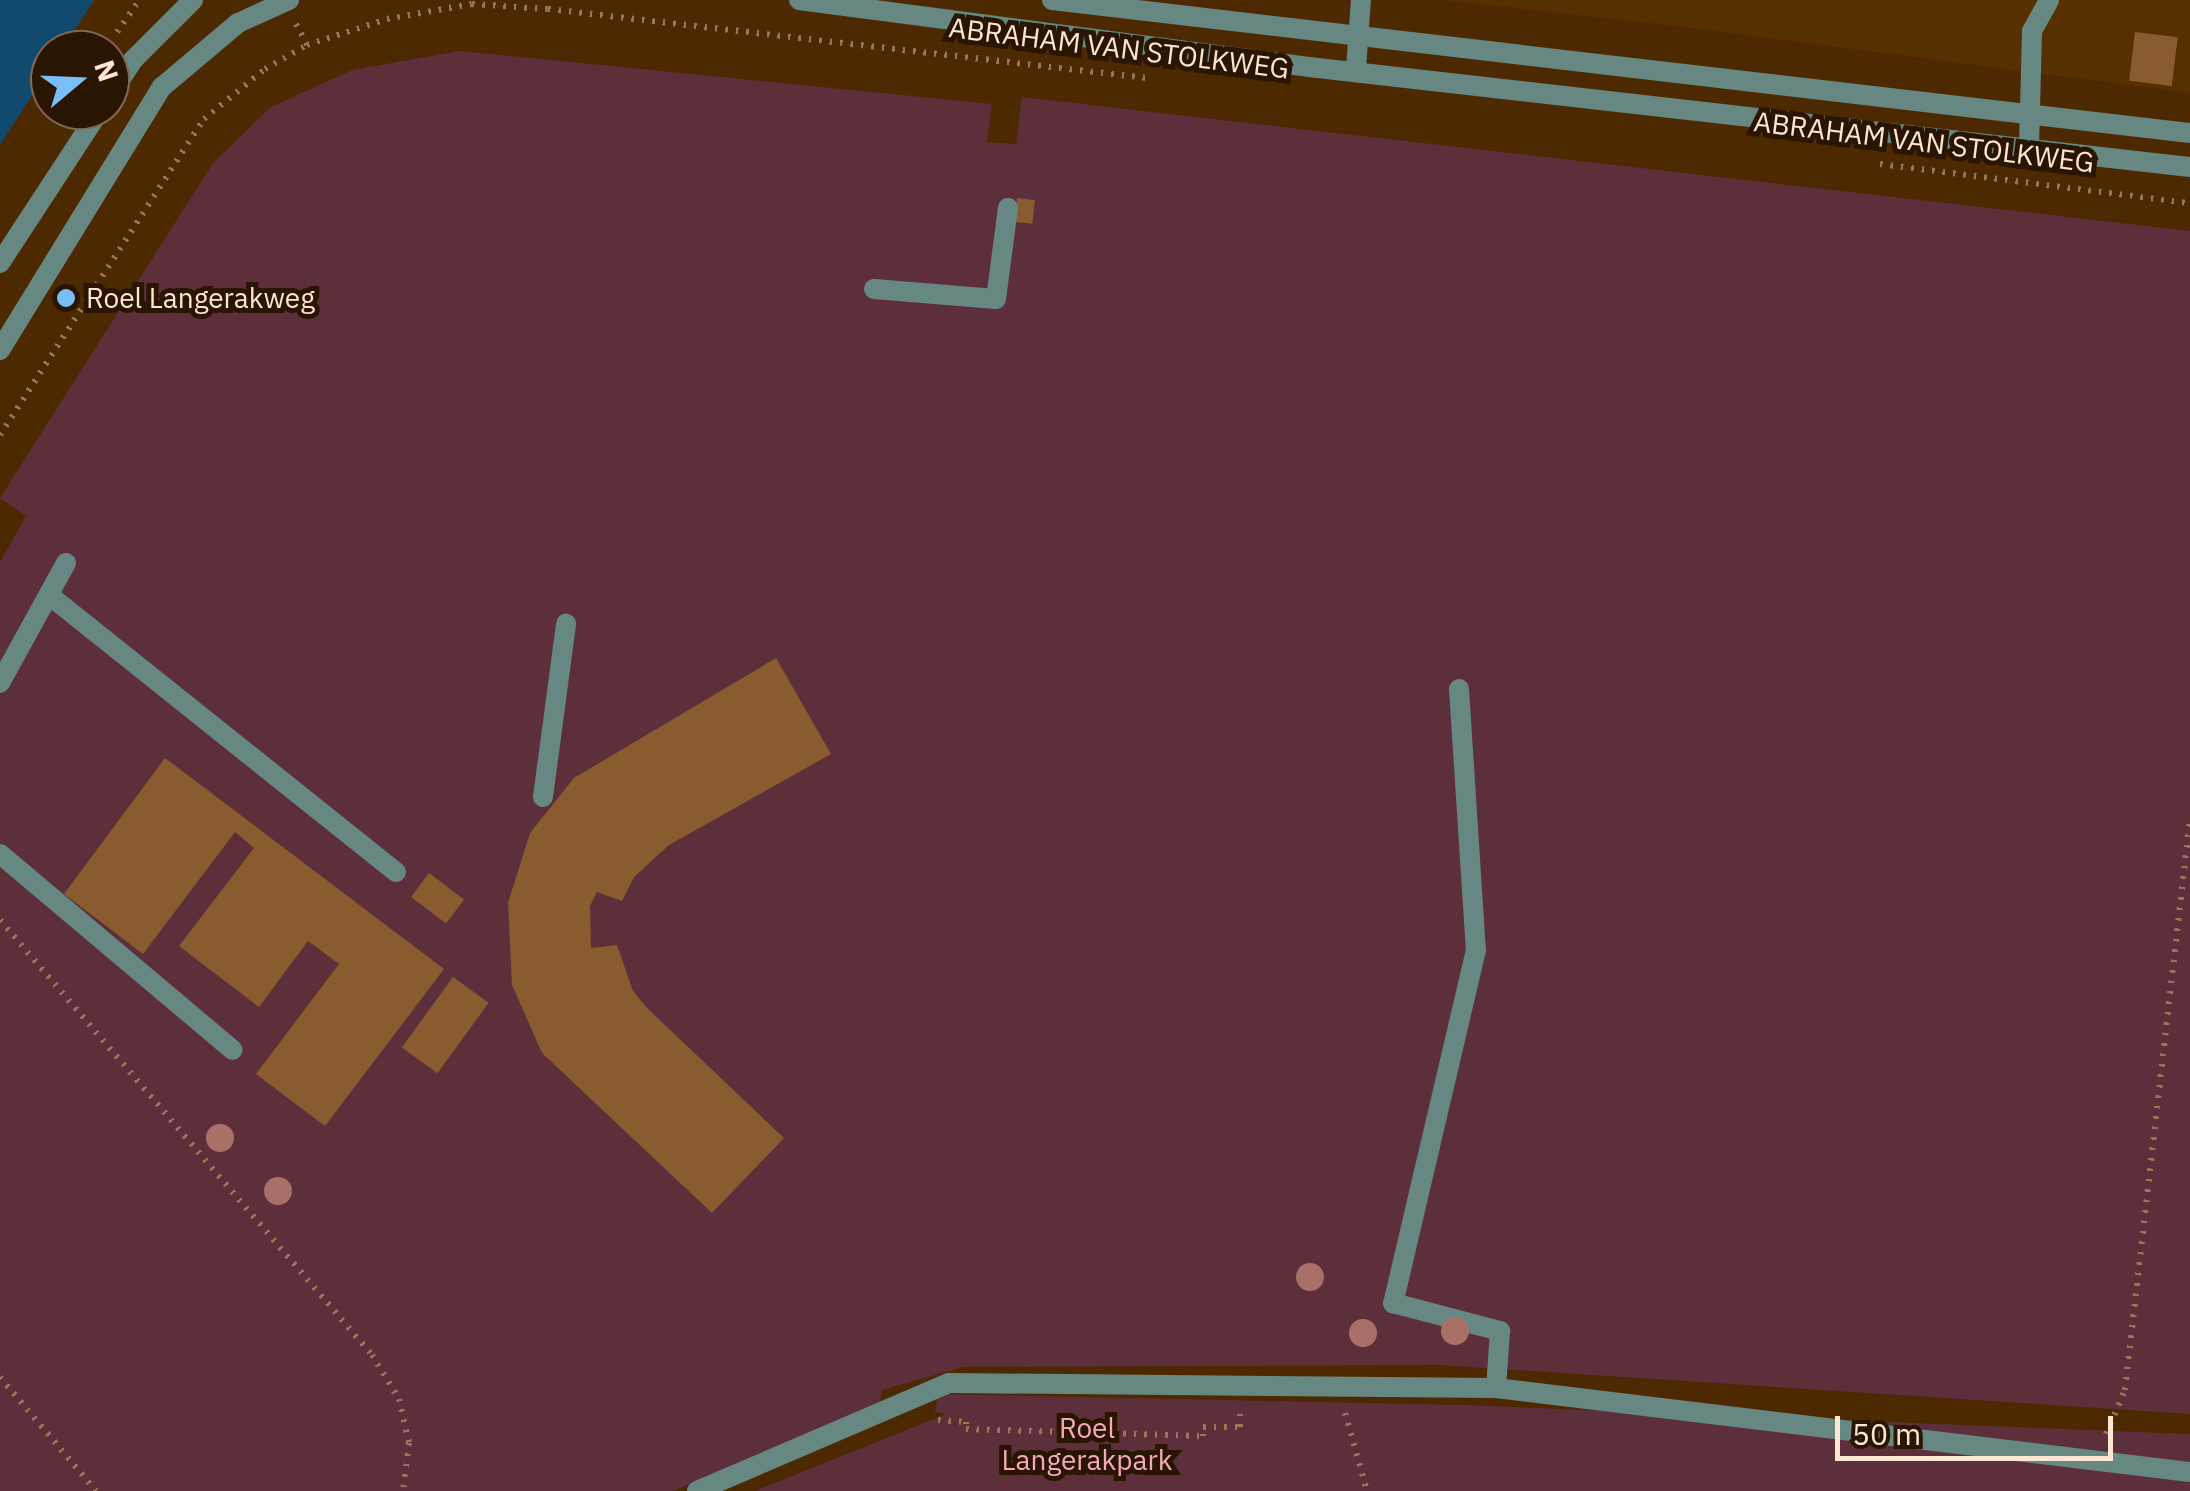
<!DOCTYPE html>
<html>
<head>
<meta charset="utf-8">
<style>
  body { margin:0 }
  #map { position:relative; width:2190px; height:1491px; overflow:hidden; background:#4c2900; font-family:"IBM Plex Sans",sans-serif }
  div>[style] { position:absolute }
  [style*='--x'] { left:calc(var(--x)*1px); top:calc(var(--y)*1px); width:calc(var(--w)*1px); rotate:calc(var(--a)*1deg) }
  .built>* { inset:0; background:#573000 }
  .green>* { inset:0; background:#5c2f3b }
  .water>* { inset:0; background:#12496e }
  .building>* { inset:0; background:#895c30; transform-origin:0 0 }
  .path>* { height:6px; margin-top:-3px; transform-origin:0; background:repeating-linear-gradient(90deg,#967858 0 2.5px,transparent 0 10.5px) }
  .service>* { height:20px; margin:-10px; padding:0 10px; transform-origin:10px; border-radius:10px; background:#678882 }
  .pedestrian>* { height:20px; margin:-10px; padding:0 10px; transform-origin:10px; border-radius:10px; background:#678882 }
  .minor>* { height:20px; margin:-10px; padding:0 10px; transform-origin:10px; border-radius:10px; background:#678882 }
  .tertiary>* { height:20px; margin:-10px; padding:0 10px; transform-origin:10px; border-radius:10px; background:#678882 }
  .trees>* { width:28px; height:28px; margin:-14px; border-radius:50%; background:#a97067 }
  .dots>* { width:28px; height:28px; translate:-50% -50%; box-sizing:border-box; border:5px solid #291502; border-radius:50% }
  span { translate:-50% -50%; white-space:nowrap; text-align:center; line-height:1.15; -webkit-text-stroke:10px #291502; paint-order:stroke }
  .street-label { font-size:28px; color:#fde7d3 }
  .poi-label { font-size:28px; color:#fde7d3 }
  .left { translate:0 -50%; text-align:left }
  .park-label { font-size:28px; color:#f5aabc }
  .north { position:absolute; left:30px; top:30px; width:100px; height:100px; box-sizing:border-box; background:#291502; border:2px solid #7e6956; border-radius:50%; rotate:71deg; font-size:28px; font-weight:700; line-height:40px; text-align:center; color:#fde7d3 }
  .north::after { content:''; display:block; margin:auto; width:35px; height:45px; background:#78bff7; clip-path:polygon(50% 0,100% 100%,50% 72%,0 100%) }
  .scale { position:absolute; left:1835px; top:1416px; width:278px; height:45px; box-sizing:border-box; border:5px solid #fde7d3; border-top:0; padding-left:12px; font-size:30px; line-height:35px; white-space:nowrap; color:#fde7d3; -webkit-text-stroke:8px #291502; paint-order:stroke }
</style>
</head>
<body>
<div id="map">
  <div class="built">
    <div style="clip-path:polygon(1442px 0,2190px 0,2190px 93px,1676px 26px)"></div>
  </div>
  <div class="green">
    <div style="clip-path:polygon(460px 51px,992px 104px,987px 142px,1016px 144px,1022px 97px,2190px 231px,2190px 1414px,1438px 1365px,964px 1367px,882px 1390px,880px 1405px,673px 1491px,0 1491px,0 562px,26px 516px,0 498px,213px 163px,271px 107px,352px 70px)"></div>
    <div style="clip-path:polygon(938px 1394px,1463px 1405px,2190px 1434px,2190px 1491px,755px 1491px,946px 1414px,935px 1412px)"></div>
  </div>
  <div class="water">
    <div style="clip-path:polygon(0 0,94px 0,62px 50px,50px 50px,50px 68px,0 145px)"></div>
  </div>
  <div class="building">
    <div style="left:2135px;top:32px;width:43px;height:49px;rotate:7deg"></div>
    <div style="left:1017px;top:198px;width:18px;height:24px;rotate:6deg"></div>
    <div style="clip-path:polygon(776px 658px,831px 754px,669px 845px,634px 877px,622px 901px,597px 892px,590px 906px,591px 948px,617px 945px,633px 991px,648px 1009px,784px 1138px,712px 1213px,542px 1053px,512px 985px,508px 903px,530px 833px,574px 778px)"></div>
    <div style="clip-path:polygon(165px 758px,444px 969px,325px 1126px,256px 1074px,339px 964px,308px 941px,259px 1007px,179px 946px,254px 848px,235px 832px,143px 954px,64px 894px)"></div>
    <div style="left:429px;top:873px;width:44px;height:30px;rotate:37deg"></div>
    <div style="left:453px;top:977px;width:44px;height:87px;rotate:36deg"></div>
  </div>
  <div class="path">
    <div style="--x:296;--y:24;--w:24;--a:62"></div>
    <div style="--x:117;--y:32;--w:39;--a:-55"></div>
    <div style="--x:1880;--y:164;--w:312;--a:7.2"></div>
    <div style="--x:0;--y:435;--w:376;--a:-57.2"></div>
    <div style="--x:204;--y:119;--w:79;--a:-39.3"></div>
    <div style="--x:265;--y:69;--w:48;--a:-29.7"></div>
    <div style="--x:307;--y:45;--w:84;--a:-18"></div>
    <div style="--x:387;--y:19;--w:86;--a:-10"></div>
    <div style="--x:472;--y:4;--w:76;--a:3.8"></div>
    <div style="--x:548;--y:9;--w:603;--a:6.57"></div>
    <div style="--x:0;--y:920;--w:572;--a:49.46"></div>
    <div style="--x:372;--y:1355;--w:52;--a:58.5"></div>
    <div style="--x:399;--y:1399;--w:45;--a:77.2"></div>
    <div style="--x:409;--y:1443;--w:48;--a:97.1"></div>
    <div style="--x:0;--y:1377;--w:149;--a:49.9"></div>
    <div style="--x:1345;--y:1413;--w:81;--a:74.2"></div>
    <div style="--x:938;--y:1420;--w:28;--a:4"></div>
    <div style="--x:966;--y:1422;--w:7;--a:90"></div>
    <div style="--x:966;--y:1429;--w:237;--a:1.7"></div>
    <div style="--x:1203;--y:1436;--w:9;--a:-90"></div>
    <div style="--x:1203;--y:1427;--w:37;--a:0"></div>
    <div style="--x:1240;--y:1427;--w:14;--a:-90"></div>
    <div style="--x:2106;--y:1434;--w:48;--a:-66.6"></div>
    <div style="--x:2125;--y:1390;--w:576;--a:-83.52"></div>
  </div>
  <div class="service">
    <div style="--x:874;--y:289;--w:122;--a:4.7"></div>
    <div style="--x:996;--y:299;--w:92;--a:-82.5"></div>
    <div style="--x:1459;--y:689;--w:262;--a:86.3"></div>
    <div style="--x:1476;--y:950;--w:363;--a:103.2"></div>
    <div style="--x:1393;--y:1303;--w:111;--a:14.7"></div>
    <div style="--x:1500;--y:1331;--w:57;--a:94"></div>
    <div style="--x:543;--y:797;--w:175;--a:-82.4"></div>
  </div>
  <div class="pedestrian">
    <div style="--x:697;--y:1491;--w:274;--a:-23.2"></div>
    <div style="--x:949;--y:1383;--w:547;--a:0.52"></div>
    <div style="--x:1496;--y:1388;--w:699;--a:6.9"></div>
  </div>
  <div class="minor">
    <div style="--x:1356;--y:69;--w:69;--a:-85.9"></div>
    <div style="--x:2029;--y:147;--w:116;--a:-88.5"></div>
    <div style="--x:2032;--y:31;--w:35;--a:-61"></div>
    <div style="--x:49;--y:595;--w:444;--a:38.6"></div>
    <div style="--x:0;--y:683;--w:137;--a:-61.2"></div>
    <div style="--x:0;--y:854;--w:304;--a:40.1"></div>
  </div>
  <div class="tertiary">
    <div style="--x:799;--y:0;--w:514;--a:7.48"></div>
    <div style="--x:1309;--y:67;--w:887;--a:6.48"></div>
    <div style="--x:1052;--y:0;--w:1146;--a:6.67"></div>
    <div style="--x:110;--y:95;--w:42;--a:-56.7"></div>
    <div style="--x:133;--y:60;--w:85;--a:-45"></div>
    <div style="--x:0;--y:263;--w:183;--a:-56.8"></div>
    <div style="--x:0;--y:350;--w:309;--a:-58.4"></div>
    <div style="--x:162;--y:87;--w:99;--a:-40.1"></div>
    <div style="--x:238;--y:23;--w:56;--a:-24.3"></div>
  </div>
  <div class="trees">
    <div style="left:220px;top:1138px"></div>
    <div style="left:278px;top:1191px"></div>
    <div style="left:1310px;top:1277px"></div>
    <div style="left:1455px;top:1331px"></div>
    <div style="left:1363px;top:1333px"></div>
  </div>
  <div class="dots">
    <div style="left:66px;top:298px;background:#78bff7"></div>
  </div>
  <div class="street-label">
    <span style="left:1119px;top:48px;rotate:7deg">ABRAHAM VAN STOLKWEG</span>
    <span style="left:1924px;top:142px;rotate:7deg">ABRAHAM VAN STOLKWEG</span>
  </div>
  <div class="poi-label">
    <span class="left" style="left:86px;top:298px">Roel Langerakweg</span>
  </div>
  <div class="park-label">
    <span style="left:1087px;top:1444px">Roel<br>Langerakpark</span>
  </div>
  <div class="north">N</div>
  <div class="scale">50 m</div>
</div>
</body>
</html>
